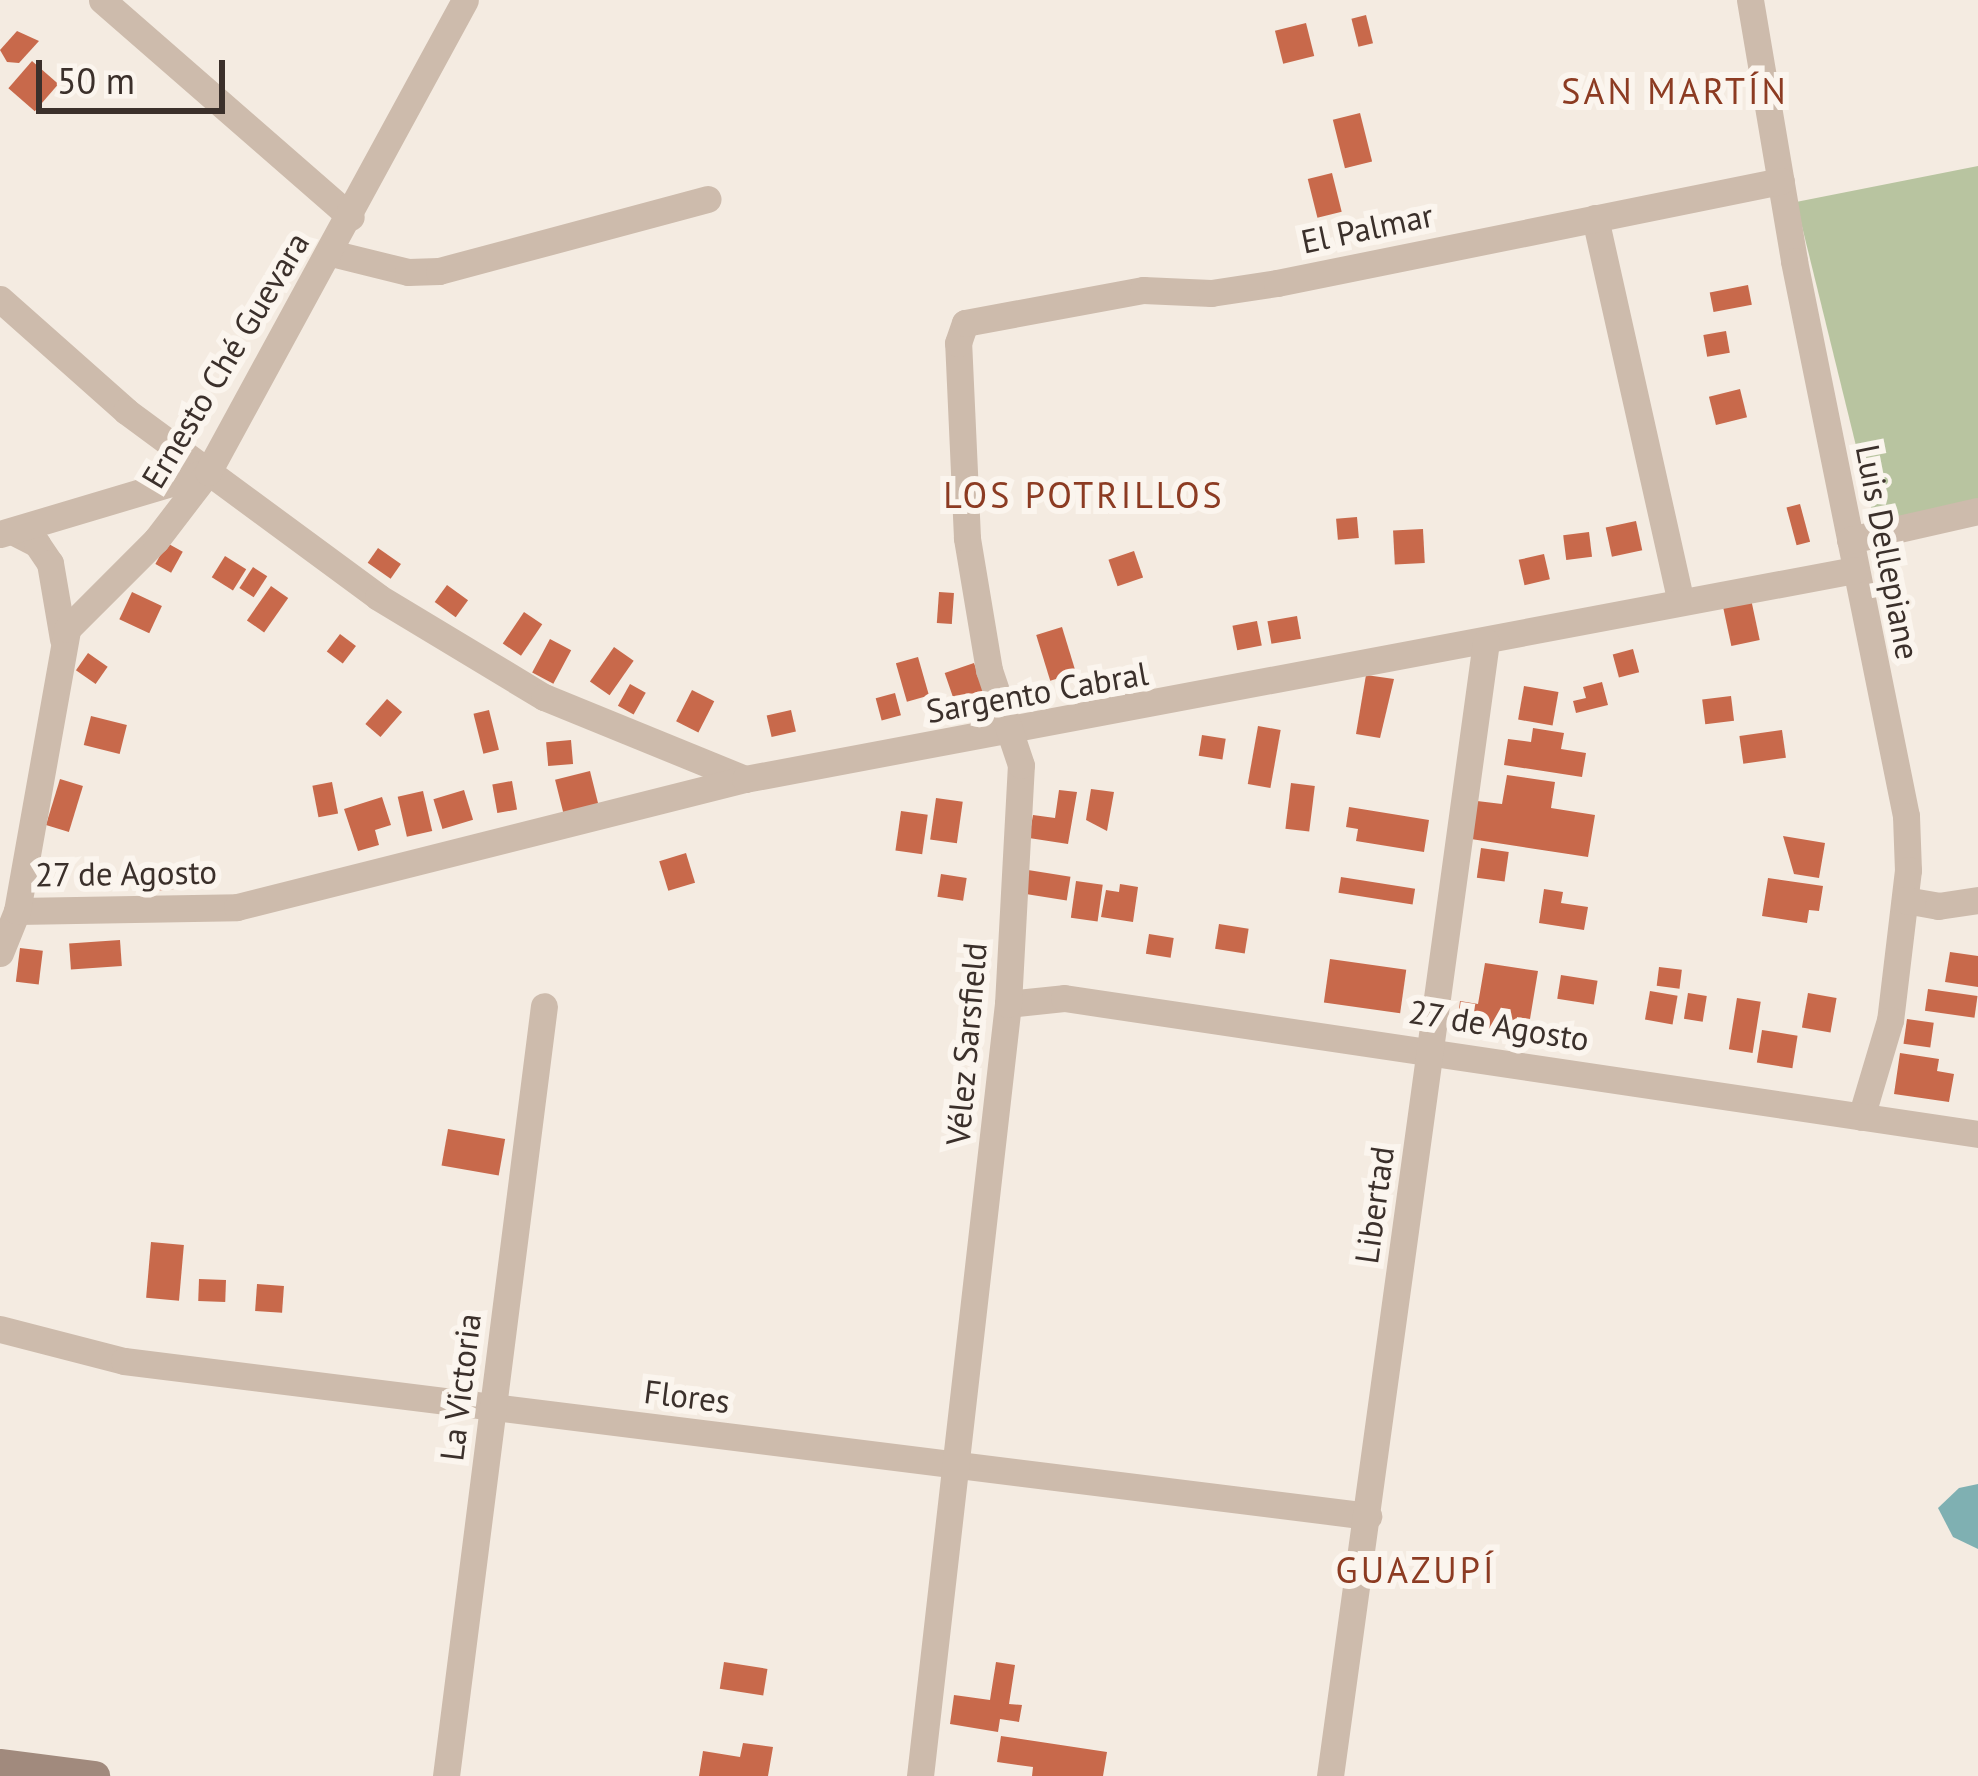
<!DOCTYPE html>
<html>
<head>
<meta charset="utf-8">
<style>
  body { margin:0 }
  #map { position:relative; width:1978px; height:1776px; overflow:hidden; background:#f4ebe1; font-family:"PT Sans",sans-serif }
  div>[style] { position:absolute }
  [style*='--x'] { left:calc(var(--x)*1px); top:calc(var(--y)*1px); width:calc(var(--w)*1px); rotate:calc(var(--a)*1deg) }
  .green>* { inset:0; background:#b8c4a0 }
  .water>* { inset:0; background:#7fb0b2 }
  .building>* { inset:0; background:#c8694b; transform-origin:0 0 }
  .street>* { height:27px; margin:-13.5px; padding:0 13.5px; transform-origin:13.5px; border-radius:13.5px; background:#cdbbac }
  .secondary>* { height:30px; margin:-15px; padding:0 15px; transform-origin:15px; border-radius:15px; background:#a18a7d }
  span { translate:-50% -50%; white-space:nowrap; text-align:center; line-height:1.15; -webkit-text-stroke:12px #fbf5ee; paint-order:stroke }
  .street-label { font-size:33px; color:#3b302b }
  .neighbourhood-label { font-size:36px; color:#8c3b22; letter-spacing:3px }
  .scale { position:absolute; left:36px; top:60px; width:189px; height:54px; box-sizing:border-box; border:6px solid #3b302b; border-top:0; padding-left:15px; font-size:36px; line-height:42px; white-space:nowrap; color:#3b302b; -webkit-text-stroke:9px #fbf5ee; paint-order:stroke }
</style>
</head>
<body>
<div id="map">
  <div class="green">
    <div style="clip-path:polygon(1978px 166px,1978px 499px,1875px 523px,1796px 202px)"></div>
  </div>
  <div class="water">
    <div style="clip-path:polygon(1978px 1484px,1978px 1549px,1953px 1537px,1938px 1508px,1959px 1488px)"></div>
  </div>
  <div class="building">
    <div style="left:1366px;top:15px;width:29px;height:15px;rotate:76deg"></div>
    <div style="left:1306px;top:23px;width:34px;height:32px;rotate:76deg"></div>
    <div style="clip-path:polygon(17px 31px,39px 41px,19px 63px,7px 62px,0 50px)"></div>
    <div style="left:32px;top:61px;width:35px;height:36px;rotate:41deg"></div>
    <div style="left:1360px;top:113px;width:50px;height:28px;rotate:76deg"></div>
    <div style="left:1332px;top:173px;width:40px;height:25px;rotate:76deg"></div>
    <div style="left:1748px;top:285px;width:20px;height:39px;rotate:79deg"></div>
    <div style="left:1726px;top:331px;width:22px;height:23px;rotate:80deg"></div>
    <div style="left:1740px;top:389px;width:29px;height:32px;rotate:76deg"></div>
    <div style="left:1800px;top:504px;width:39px;height:14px;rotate:75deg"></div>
    <div style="left:1357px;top:517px;width:21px;height:21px;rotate:85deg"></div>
    <div style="left:1636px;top:521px;width:30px;height:31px;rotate:78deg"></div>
    <div style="left:1423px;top:529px;width:34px;height:30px;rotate:87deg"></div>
    <div style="left:1589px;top:532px;width:25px;height:26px;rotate:83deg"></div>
    <div style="left:167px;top:543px;width:18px;height:24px;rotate:29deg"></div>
    <div style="left:378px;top:548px;width:28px;height:18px;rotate:35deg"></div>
    <div style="left:1134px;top:551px;width:28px;height:27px;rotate:71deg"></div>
    <div style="left:1544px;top:554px;width:26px;height:26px;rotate:77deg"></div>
    <div style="left:225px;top:556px;width:25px;height:25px;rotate:32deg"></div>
    <div style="left:253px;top:567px;width:17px;height:25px;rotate:33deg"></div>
    <div style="left:447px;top:585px;width:26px;height:21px;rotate:36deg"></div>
    <div style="left:271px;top:586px;width:21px;height:42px;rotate:35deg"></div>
    <div style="left:132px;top:592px;width:33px;height:30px;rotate:25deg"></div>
    <div style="left:939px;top:592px;width:15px;height:31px;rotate:4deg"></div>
    <div style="left:1751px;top:599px;width:42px;height:29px;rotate:78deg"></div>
    <div style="left:524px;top:612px;width:22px;height:38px;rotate:34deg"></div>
    <div style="left:1297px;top:616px;width:23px;height:30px;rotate:80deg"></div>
    <div style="left:1257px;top:621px;width:25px;height:25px;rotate:79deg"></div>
    <div style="left:1062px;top:627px;width:48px;height:27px;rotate:73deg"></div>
    <div style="left:340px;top:634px;width:20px;height:22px;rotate:37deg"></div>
    <div style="left:550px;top:639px;width:24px;height:38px;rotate:28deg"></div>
    <div style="left:614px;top:647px;width:24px;height:42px;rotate:35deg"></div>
    <div style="left:1633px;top:649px;width:24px;height:21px;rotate:75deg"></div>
    <div style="left:88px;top:653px;width:24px;height:21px;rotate:35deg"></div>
    <div style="left:918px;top:657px;width:40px;height:23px;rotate:74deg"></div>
    <div style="left:974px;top:663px;width:34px;height:31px;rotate:71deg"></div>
    <div style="clip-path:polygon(1366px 675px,1394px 679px,1380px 738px,1356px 734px)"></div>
    <div style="clip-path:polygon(1602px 682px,1608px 705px,1576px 713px,1573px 701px,1586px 698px,1583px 687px)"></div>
    <div style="left:630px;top:684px;width:18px;height:25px;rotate:29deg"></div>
    <div style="left:1524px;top:686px;width:35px;height:34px;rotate:10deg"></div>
    <div style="left:692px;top:690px;width:25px;height:35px;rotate:27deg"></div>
    <div style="left:895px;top:693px;width:23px;height:20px;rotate:75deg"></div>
    <div style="left:1731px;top:696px;width:25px;height:29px;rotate:83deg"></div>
    <div style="left:387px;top:699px;width:20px;height:33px;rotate:41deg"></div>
    <div style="left:489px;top:710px;width:41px;height:16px;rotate:76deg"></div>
    <div style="left:791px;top:710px;width:22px;height:25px;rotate:77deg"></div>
    <div style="left:91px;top:716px;width:37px;height:30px;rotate:14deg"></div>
    <div style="left:1258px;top:726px;width:23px;height:59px;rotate:10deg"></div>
    <div style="clip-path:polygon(1533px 728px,1564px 733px,1561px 749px,1586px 753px,1582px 777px,1504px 765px,1508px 739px,1531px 742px)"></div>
    <div style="left:1782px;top:730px;width:28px;height:43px;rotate:82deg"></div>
    <div style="left:1202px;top:735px;width:24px;height:21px;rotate:9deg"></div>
    <div style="left:571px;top:740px;width:24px;height:25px;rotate:85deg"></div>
    <div style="left:590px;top:771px;width:34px;height:36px;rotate:76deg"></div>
    <div style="clip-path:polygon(1507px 775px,1555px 782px,1551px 808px,1595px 815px,1588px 857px,1471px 839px,1477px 801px,1502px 804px)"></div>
    <div style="left:60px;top:779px;width:24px;height:48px;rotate:17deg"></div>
    <div style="left:512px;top:781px;width:29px;height:20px;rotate:80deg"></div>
    <div style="left:332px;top:782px;width:32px;height:20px;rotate:79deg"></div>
    <div style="left:1291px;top:783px;width:24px;height:46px;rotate:7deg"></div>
    <div style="clip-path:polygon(1091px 789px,1114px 792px,1107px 831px,1086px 820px)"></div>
    <div style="left:464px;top:790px;width:31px;height:32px;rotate:73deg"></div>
    <div style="clip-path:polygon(1059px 790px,1077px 792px,1068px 844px,1029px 838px,1033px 815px,1055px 818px)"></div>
    <div style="left:423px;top:791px;width:41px;height:26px;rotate:77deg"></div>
    <div style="clip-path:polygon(382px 797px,391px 825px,375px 830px,379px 845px,358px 851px,344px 809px)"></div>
    <div style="left:936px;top:798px;width:27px;height:42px;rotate:8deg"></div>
    <div style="clip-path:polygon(1349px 807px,1429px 820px,1424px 852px,1356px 841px,1358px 829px,1346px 827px)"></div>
    <div style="left:901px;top:811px;width:27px;height:40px;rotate:8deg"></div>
    <div style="clip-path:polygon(1783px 836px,1825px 843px,1819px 878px,1794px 874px)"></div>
    <div style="left:1481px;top:848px;width:28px;height:30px;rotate:8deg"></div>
    <div style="left:686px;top:853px;width:31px;height:28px;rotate:73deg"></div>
    <div style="left:172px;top:869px;width:20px;height:21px;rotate:84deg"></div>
    <div style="left:1028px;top:870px;width:43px;height:24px;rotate:9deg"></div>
    <div style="left:941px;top:874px;width:26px;height:23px;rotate:9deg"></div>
    <div style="left:1341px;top:877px;width:75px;height:16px;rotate:9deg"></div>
    <div style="clip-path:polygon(1768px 878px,1823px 886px,1819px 911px,1809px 910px,1807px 923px,1762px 916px)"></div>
    <div style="left:1076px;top:881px;width:27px;height:37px;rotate:8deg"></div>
    <div style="clip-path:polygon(1120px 884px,1138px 887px,1133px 922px,1101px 917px,1106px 890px,1119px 892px)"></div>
    <div style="clip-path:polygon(1544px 889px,1563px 892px,1561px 903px,1588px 907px,1584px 930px,1539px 923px)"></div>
    <div style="left:1219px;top:924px;width:30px;height:25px;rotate:9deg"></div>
    <div style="left:1149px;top:934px;width:25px;height:20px;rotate:9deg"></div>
    <div style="left:120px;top:940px;width:26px;height:51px;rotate:86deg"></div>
    <div style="left:20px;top:948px;width:23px;height:34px;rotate:7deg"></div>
    <div style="clip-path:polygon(1950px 952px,1978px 956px,1978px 987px,1945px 982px)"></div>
    <div style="left:1330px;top:959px;width:77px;height:44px;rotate:8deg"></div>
    <div style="clip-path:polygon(1485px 963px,1538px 971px,1530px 1019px,1517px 1017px,1514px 1033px,1457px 1024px,1460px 1001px,1478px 1004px)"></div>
    <div style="left:1659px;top:967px;width:23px;height:19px;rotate:7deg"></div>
    <div style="left:1561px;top:975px;width:37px;height:24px;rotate:9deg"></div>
    <div style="left:1928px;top:989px;width:50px;height:22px;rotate:8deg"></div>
    <div style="left:1650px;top:991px;width:28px;height:29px;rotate:10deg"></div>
    <div style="left:1688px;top:993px;width:19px;height:26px;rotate:9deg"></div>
    <div style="left:1808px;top:993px;width:29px;height:35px;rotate:10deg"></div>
    <div style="left:1737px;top:998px;width:24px;height:52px;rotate:9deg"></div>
    <div style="left:1907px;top:1019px;width:27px;height:25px;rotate:8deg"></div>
    <div style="left:1762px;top:1030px;width:36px;height:33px;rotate:9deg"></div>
    <div style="clip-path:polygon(1900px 1053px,1939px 1059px,1937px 1071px,1954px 1074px,1949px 1102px,1894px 1094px)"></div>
    <div style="left:448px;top:1129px;width:58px;height:37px;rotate:10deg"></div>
    <div style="left:151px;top:1242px;width:33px;height:56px;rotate:5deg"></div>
    <div style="left:199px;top:1279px;width:27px;height:22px;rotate:2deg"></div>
    <div style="left:257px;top:1284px;width:27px;height:27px;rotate:4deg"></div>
    <div style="left:724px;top:1662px;width:44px;height:27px;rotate:9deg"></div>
    <div style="clip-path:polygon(996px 1662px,1015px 1665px,1009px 1704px,1022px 1705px,1019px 1722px,1000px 1719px,998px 1732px,950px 1724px,954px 1695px,990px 1700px)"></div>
    <div style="clip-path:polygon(1001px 1736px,1107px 1752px,1103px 1776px,1032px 1776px,1033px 1767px,997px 1762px)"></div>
    <div style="clip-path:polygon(743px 1743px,773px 1747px,768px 1776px,699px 1776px,703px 1751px,740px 1757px)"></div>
  </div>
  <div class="street">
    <div style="--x:102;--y:0;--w:330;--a:41.1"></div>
    <div style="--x:1750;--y:0;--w:265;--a:80.4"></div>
    <div style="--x:1794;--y:261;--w:566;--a:78.59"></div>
    <div style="--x:1906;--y:816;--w:54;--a:87.9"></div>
    <div style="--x:1908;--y:870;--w:151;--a:96.8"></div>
    <div style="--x:1890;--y:1020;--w:101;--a:106.6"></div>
    <div style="--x:1595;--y:218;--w:390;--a:77.4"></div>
    <div style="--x:331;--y:253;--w:79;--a:13.9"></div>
    <div style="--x:408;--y:272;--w:31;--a:-2"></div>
    <div style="--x:439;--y:271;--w:278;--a:-15"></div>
    <div style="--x:0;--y:299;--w:169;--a:41.6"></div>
    <div style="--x:126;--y:411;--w:313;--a:36.4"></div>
    <div style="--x:378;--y:597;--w:194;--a:31.1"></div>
    <div style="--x:544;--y:697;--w:217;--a:22.2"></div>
    <div style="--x:12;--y:531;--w:28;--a:27"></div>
    <div style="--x:37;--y:544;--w:23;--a:56"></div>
    <div style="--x:50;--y:563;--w:77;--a:80.3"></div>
    <div style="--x:0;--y:534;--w:217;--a:-16.6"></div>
    <div style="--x:1850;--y:540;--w:131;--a:-12.8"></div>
    <div style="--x:1905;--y:900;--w:34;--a:10"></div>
    <div style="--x:1938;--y:906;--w:40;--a:-8.5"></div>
    <div style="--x:17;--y:911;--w:220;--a:-1"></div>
    <div style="--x:237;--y:907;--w:524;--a:-14.14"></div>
    <div style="--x:745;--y:779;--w:1129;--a:-10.67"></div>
    <div style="--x:0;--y:953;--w:45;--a:-68"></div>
    <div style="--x:17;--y:911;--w:286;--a:-79.9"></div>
    <div style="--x:67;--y:629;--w:126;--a:-45"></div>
    <div style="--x:156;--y:540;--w:86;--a:-52.6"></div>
    <div style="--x:208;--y:472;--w:537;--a:-61.43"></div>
    <div style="--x:1008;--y:1004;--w:56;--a:-6.1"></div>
    <div style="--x:1064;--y:998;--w:924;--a:8.46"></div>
    <div style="--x:0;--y:1329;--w:128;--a:14.5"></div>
    <div style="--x:124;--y:1361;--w:1254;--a:7.1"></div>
    <div style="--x:446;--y:1776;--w:776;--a:-82.75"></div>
    <div style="--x:920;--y:1776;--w:777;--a:-83.5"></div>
    <div style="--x:1008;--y:1004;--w:239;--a:-86.9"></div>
    <div style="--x:1021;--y:765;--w:100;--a:-108.6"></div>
    <div style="--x:989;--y:670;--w:134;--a:-99.5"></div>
    <div style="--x:967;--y:538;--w:195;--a:-92.6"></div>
    <div style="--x:958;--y:343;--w:21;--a:-71"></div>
    <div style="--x:965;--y:323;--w:181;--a:-10.5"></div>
    <div style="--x:1143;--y:290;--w:68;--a:2.5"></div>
    <div style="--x:1211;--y:293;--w:67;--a:-8.6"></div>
    <div style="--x:1277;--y:283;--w:514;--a:-11.44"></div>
    <div style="--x:1330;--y:1776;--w:1145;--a:-82.17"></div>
  </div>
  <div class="secondary">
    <div style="--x:0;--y:1764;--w:96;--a:7.2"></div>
  </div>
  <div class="street-label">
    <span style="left:1367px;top:228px;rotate:-12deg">El Palmar</span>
    <span style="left:225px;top:360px;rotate:-59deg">Ernesto Ché Guevara</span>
    <span style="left:1888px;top:552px;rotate:79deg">Luis Dellepiane</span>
    <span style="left:1037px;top:692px;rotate:-10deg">Sargento Cabral</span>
    <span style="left:126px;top:873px;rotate:-1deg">27 de Agosto</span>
    <span style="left:1499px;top:1025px;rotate:9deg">27 de Agosto</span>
    <span style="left:966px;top:1044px;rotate:-85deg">Vélez Sarsfield</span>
    <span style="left:1374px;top:1205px;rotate:-82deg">Libertad</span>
    <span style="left:460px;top:1387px;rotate:-83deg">La Victoria</span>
    <span style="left:687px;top:1396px;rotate:7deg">Flores</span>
  </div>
  <div class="neighbourhood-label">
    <span style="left:1675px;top:91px">SAN MARTÍN</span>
    <span style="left:1084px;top:495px">LOS POTRILLOS</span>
    <span style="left:1416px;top:1570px">GUAZUPÍ</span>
  </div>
  <div class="scale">50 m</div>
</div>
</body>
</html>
